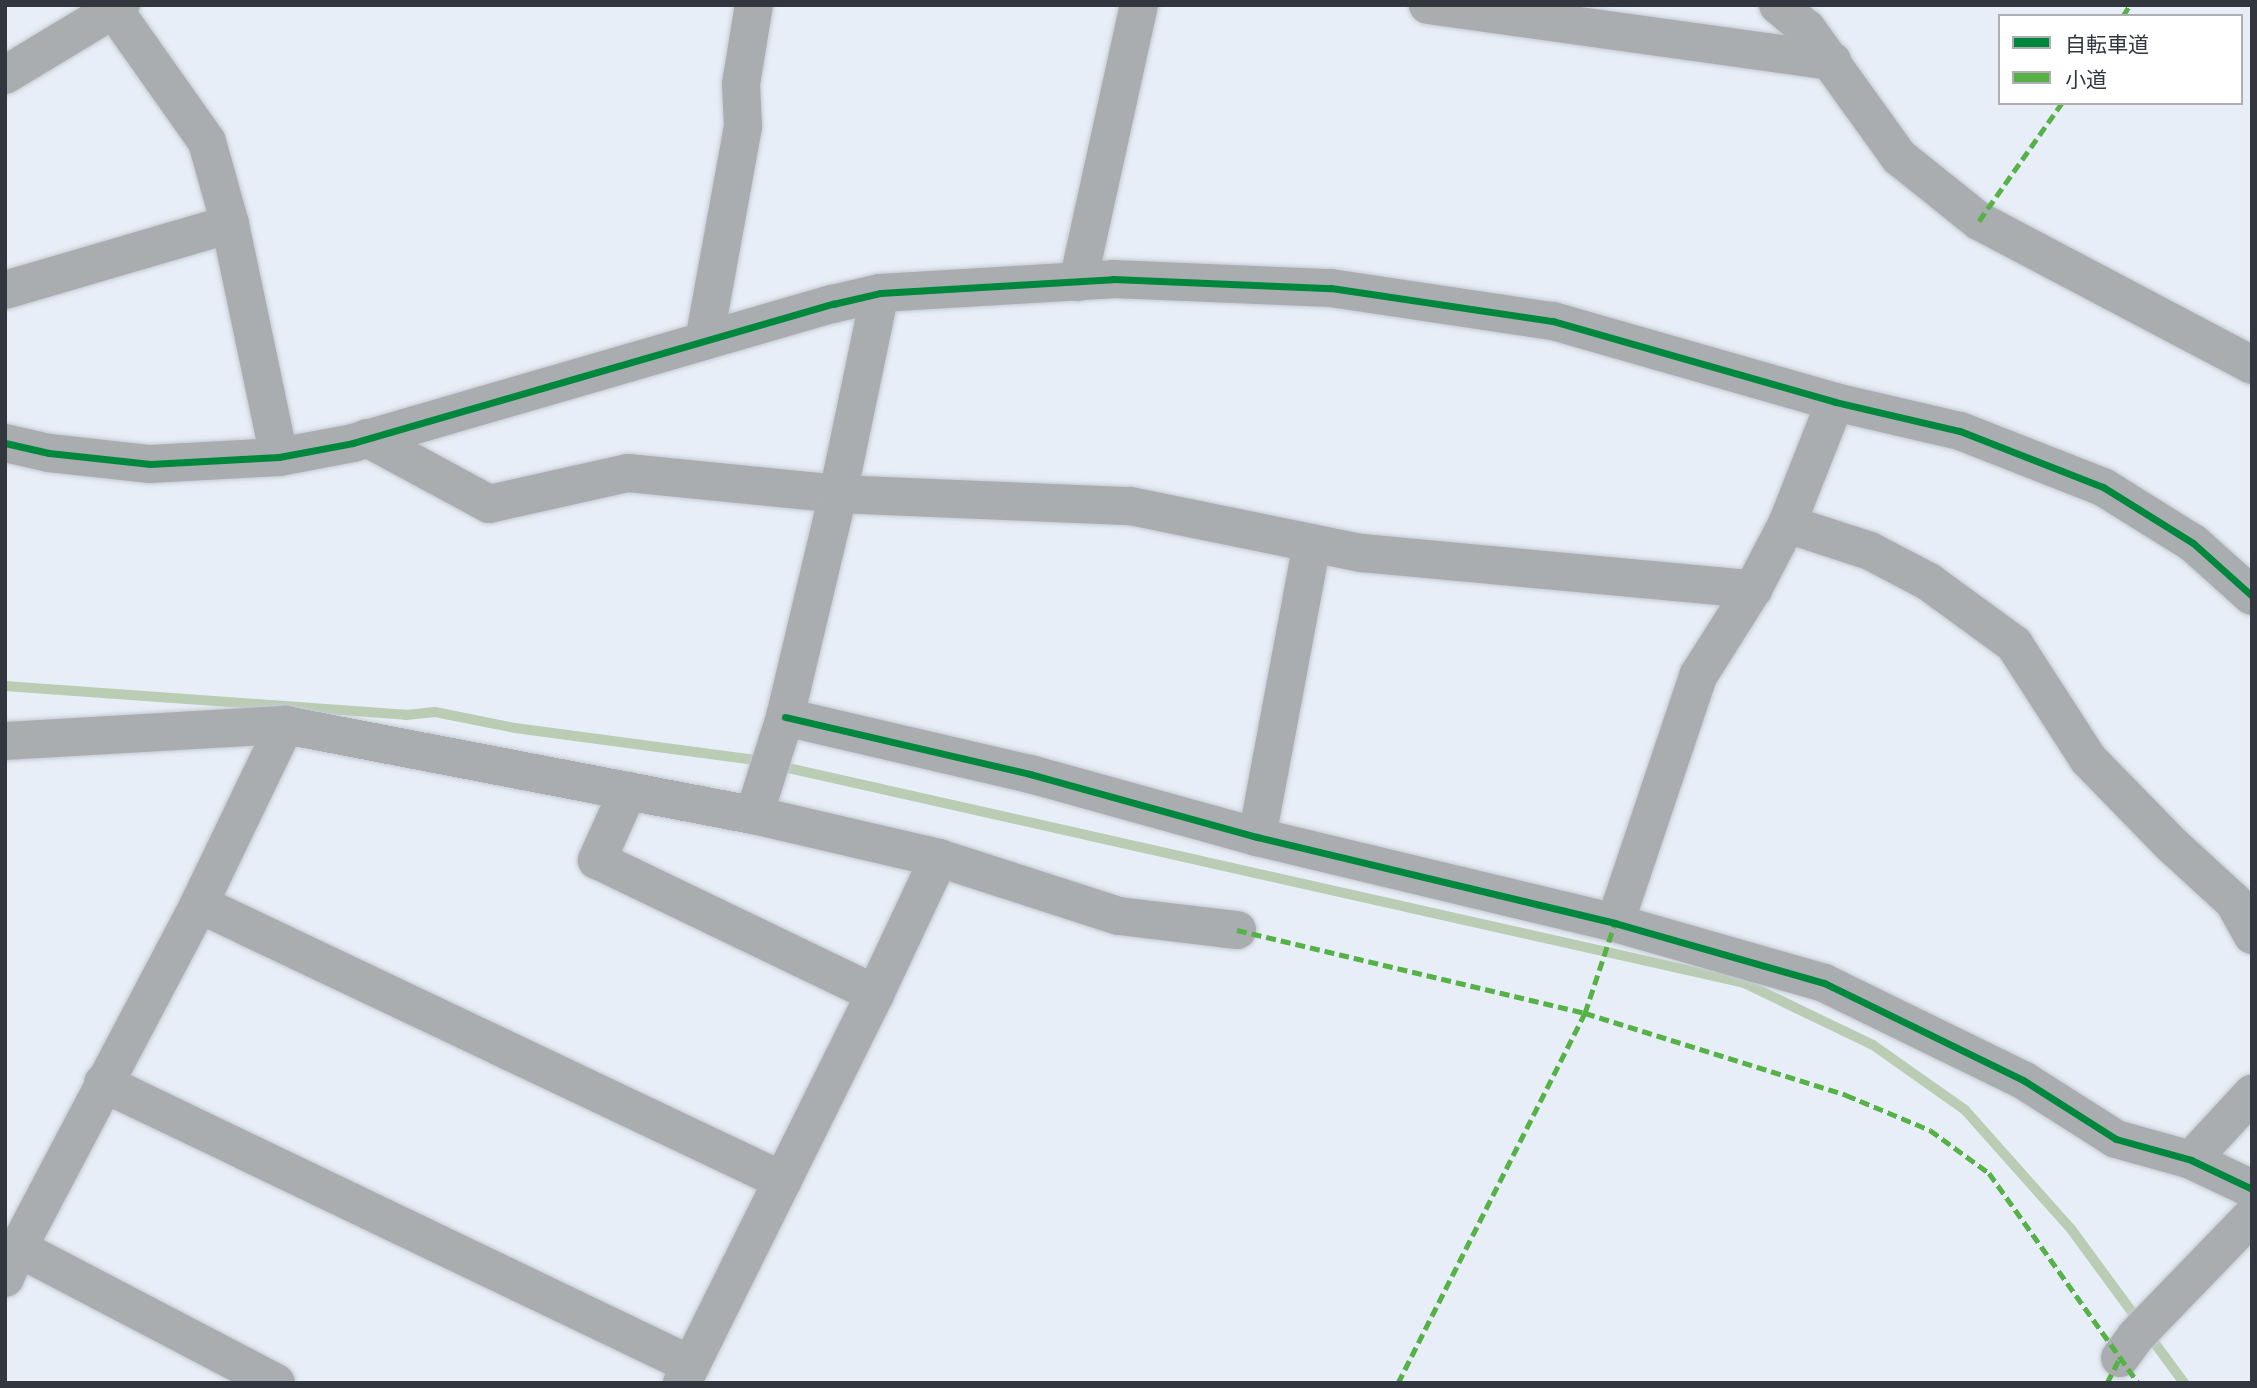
<!DOCTYPE html>
<html>
<head>
<meta charset="utf-8">
<style>
  body { margin:0 }
  #map { position:relative; width:2257px; height:1388px; overflow:hidden; background:#e8eef7; font-family:"PT Sans","Noto Sans JP",sans-serif }
  div>[style] { position:absolute }
  [style*='--x'] { left:calc(var(--x)*1px); top:calc(var(--y)*1px); width:calc(var(--w)*1px); rotate:calc(var(--a)*1deg) }
  .stream>* { height:10px; margin:-5px; padding:0 5px; transform-origin:5px; border-radius:5px; background:#baccb3 }
  .roads { filter:drop-shadow(0 0 2px #c5cad1) drop-shadow(0 0 2px #c5cad1) }
  .street>* { height:38px; margin:-19px; padding:0 19px; transform-origin:19px; border-radius:19px; background:#aaadb0 }
  .quiet>* { height:5px; margin-top:-2.5px; transform-origin:0; background:repeating-linear-gradient(90deg,#56b247 0 10px,transparent 0 15px) }
  .cycleway>* { height:7px; margin:-3.5px; padding:0 3.5px; transform-origin:3.5px; border-radius:3.5px; background:#00873e }
  span { translate:-50% -50%; white-space:nowrap; text-align:center; line-height:1.15; -webkit-text-stroke:7px #fff; paint-order:stroke }
  .frame { position:absolute; inset:0; border:7px solid #32373f; pointer-events:none }
  .legend { position:absolute; left:1998px; top:14px; width:245px; height:91px; box-sizing:border-box; background:#fff; border:2px solid #adafb2; margin:0; padding:9px 12px; list-style:none; font-size:21px; color:#32373f }
  .legend li { display:flex; align-items:center; gap:14px; height:35px }
  .legend b { width:35px; border:2px solid #adafb2 }
</style>
</head>
<body>
<div id="map">
  <div class="stream">
    <div style="--x:5;--y:686;--w:402;--a:4.1"></div>
    <div style="--x:406;--y:715;--w:29;--a:-6"></div>
    <div style="--x:435;--y:712;--w:82;--a:11.3"></div>
    <div style="--x:515;--y:728;--w:235;--a:7.6"></div>
    <div style="--x:748;--y:759;--w:1021;--a:12.67"></div>
    <div style="--x:1744;--y:983;--w:143;--a:25.7"></div>
    <div style="--x:1873;--y:1045;--w:113;--a:35.2"></div>
    <div style="--x:1965;--y:1110;--w:159;--a:48.3"></div>
    <div style="--x:2071;--y:1229;--w:191;--a:53.7"></div>
  </div>
  <div class="roads">
    <div class="street">
      <div style="--x:1428;--y:5;--w:408;--a:7.9"></div>
      <div style="--x:1778;--y:5;--w:38;--a:40"></div>
      <div style="--x:1807;--y:29;--w:158;--a:54.3"></div>
      <div style="--x:1899;--y:157;--w:102;--a:38.7"></div>
      <div style="--x:1979;--y:221;--w:309;--a:27.8"></div>
      <div style="--x:114;--y:10;--w:161;--a:54.8"></div>
      <div style="--x:207;--y:142;--w:85;--a:74.3"></div>
      <div style="--x:5;--y:75;--w:135;--a:-31.1"></div>
      <div style="--x:1078;--y:282;--w:284;--a:-77.6"></div>
      <div style="--x:5;--y:290;--w:234;--a:-16.3"></div>
      <div style="--x:230;--y:224;--w:238;--a:78.1"></div>
      <div style="--x:704;--y:341;--w:219;--a:-79.7"></div>
      <div style="--x:743;--y:126;--w:42;--a:-92.7"></div>
      <div style="--x:741;--y:84;--w:80;--a:-80.7"></div>
      <div style="--x:367;--y:438;--w:139;--a:28.4"></div>
      <div style="--x:489;--y:504;--w:142;--a:-12.6"></div>
      <div style="--x:628;--y:473;--w:211;--a:5.7"></div>
      <div style="--x:838;--y:494;--w:292;--a:2.4"></div>
      <div style="--x:1130;--y:506;--w:237;--a:11.5"></div>
      <div style="--x:1362;--y:553;--w:393;--a:5.3"></div>
      <div style="--x:5;--y:443;--w:45;--a:12.8"></div>
      <div style="--x:49;--y:453;--w:102;--a:6.2"></div>
      <div style="--x:150;--y:464;--w:129;--a:-3.1"></div>
      <div style="--x:279;--y:457;--w:75;--a:-10.7"></div>
      <div style="--x:353;--y:443;--w:500;--a:-16.2"></div>
      <div style="--x:833;--y:304;--w:48;--a:-13.2"></div>
      <div style="--x:880;--y:293;--w:233;--a:-3.4"></div>
      <div style="--x:1113;--y:279;--w:218;--a:2.4"></div>
      <div style="--x:1331;--y:288;--w:224;--a:8.5"></div>
      <div style="--x:1553;--y:321;--w:293;--a:16"></div>
      <div style="--x:1835;--y:402;--w:128;--a:13.1"></div>
      <div style="--x:1960;--y:431;--w:154;--a:21.4"></div>
      <div style="--x:2103;--y:487;--w:106;--a:31.9"></div>
      <div style="--x:2193;--y:543;--w:79;--a:41.9"></div>
      <div style="--x:1787;--y:524;--w:87;--a:18"></div>
      <div style="--x:1870;--y:551;--w:67;--a:27.7"></div>
      <div style="--x:1929;--y:582;--w:105;--a:36.1"></div>
      <div style="--x:2014;--y:644;--w:137;--a:57.2"></div>
      <div style="--x:2088;--y:759;--w:120;--a:45.7"></div>
      <div style="--x:2172;--y:845;--w:84;--a:42.6"></div>
      <div style="--x:2234;--y:902;--w:38;--a:61"></div>
      <div style="--x:785;--y:717;--w:252;--a:13.1"></div>
      <div style="--x:1030;--y:774;--w:236;--a:15.5"></div>
      <div style="--x:1257;--y:837;--w:368;--a:13.5"></div>
      <div style="--x:1615;--y:923;--w:217;--a:16"></div>
      <div style="--x:1824;--y:983;--w:221;--a:26"></div>
      <div style="--x:2023;--y:1080;--w:110;--a:32.4"></div>
      <div style="--x:2116;--y:1139;--w:78;--a:15.6"></div>
      <div style="--x:2191;--y:1160;--w:68;--a:25.4"></div>
      <div style="--x:5;--y:741;--w:280;--a:-3.3"></div>
      <div style="--x:285;--y:725;--w:478;--a:10.9"></div>
      <div style="--x:754;--y:815;--w:190;--a:13.1"></div>
      <div style="--x:939;--y:858;--w:189;--a:17.9"></div>
      <div style="--x:1119;--y:916;--w:119;--a:6.8"></div>
      <div style="--x:628;--y:791;--w:76;--a:114.2"></div>
      <div style="--x:597;--y:860;--w:309;--a:25.7"></div>
      <div style="--x:754;--y:815;--w:103;--a:-72.4"></div>
      <div style="--x:785;--y:717;--w:229;--a:-76.6"></div>
      <div style="--x:838;--y:494;--w:205;--a:-78.2"></div>
      <div style="--x:1257;--y:837;--w:299;--a:-79.4"></div>
      <div style="--x:199;--y:904;--w:646;--a:25.38"></div>
      <div style="--x:1615;--y:923;--w:261;--a:-71.4"></div>
      <div style="--x:1698;--y:676;--w:103;--a:-57.7"></div>
      <div style="--x:1753;--y:589;--w:73;--a:-62.4"></div>
      <div style="--x:1787;--y:524;--w:131;--a:-68.5"></div>
      <div style="--x:103;--y:1083;--w:652;--a:25.62"></div>
      <div style="--x:2191;--y:1160;--w:90;--a:-47.3"></div>
      <div style="--x:18;--y:1248;--w:291;--a:27.6"></div>
      <div style="--x:5;--y:1278;--w:33;--a:-67"></div>
      <div style="--x:18;--y:1248;--w:389;--a:-62.2"></div>
      <div style="--x:199;--y:904;--w:199;--a:-64.3"></div>
      <div style="--x:2120;--y:1358;--w:27;--a:-54"></div>
      <div style="--x:2136;--y:1336;--w:167;--a:-46"></div>
      <div style="--x:682;--y:1383;--w:434;--a:-63.6"></div>
      <div style="--x:875;--y:994;--w:150;--a:-64.8"></div>
    </div>
  </div>
  <div class="quiet">
    <div style="--x:2123;--y:16;--w:13;--a:-58"></div>
    <div style="--x:1979;--y:221;--w:144;--a:-54.9"></div>
    <div style="--x:1237;--y:930;--w:358;--a:13.4"></div>
    <div style="--x:1585;--y:1013;--w:274;--a:17.4"></div>
    <div style="--x:1846;--y:1095;--w:91;--a:22.6"></div>
    <div style="--x:1930;--y:1130;--w:73;--a:36.1"></div>
    <div style="--x:1989;--y:1173;--w:257;--a:54.6"></div>
    <div style="--x:1398;--y:1383;--w:415;--a:-63.2"></div>
    <div style="--x:1585;--y:1013;--w:95;--a:-71.6"></div>
    <div style="--x:2107;--y:1383;--w:28;--a:-63"></div>
  </div>
  <div class="cycleway">
    <div style="--x:5;--y:443;--w:45;--a:12.8"></div>
    <div style="--x:49;--y:453;--w:102;--a:6.2"></div>
    <div style="--x:150;--y:464;--w:129;--a:-3.1"></div>
    <div style="--x:279;--y:457;--w:75;--a:-10.7"></div>
    <div style="--x:353;--y:443;--w:500;--a:-16.2"></div>
    <div style="--x:833;--y:304;--w:48;--a:-13.2"></div>
    <div style="--x:880;--y:293;--w:233;--a:-3.4"></div>
    <div style="--x:1113;--y:279;--w:218;--a:2.4"></div>
    <div style="--x:1331;--y:288;--w:224;--a:8.5"></div>
    <div style="--x:1553;--y:321;--w:293;--a:16"></div>
    <div style="--x:1835;--y:402;--w:128;--a:13.1"></div>
    <div style="--x:1960;--y:431;--w:154;--a:21.4"></div>
    <div style="--x:2103;--y:487;--w:106;--a:31.9"></div>
    <div style="--x:2193;--y:543;--w:79;--a:41.9"></div>
    <div style="--x:785;--y:717;--w:252;--a:13.1"></div>
    <div style="--x:1030;--y:774;--w:236;--a:15.5"></div>
    <div style="--x:1257;--y:837;--w:368;--a:13.5"></div>
    <div style="--x:1615;--y:923;--w:217;--a:16"></div>
    <div style="--x:1824;--y:983;--w:221;--a:26"></div>
    <div style="--x:2023;--y:1080;--w:110;--a:32.4"></div>
    <div style="--x:2116;--y:1139;--w:78;--a:15.6"></div>
    <div style="--x:2191;--y:1160;--w:68;--a:25.4"></div>
  </div>
  <div class="frame"></div>
  <ul class="legend">
  <li><b style="height:9px;background:#00873e"></b>自転車道</li>
  <li><b style="height:9px;background:#56b247"></b>小道</li>
  </ul>
</div>
</body>
</html>
